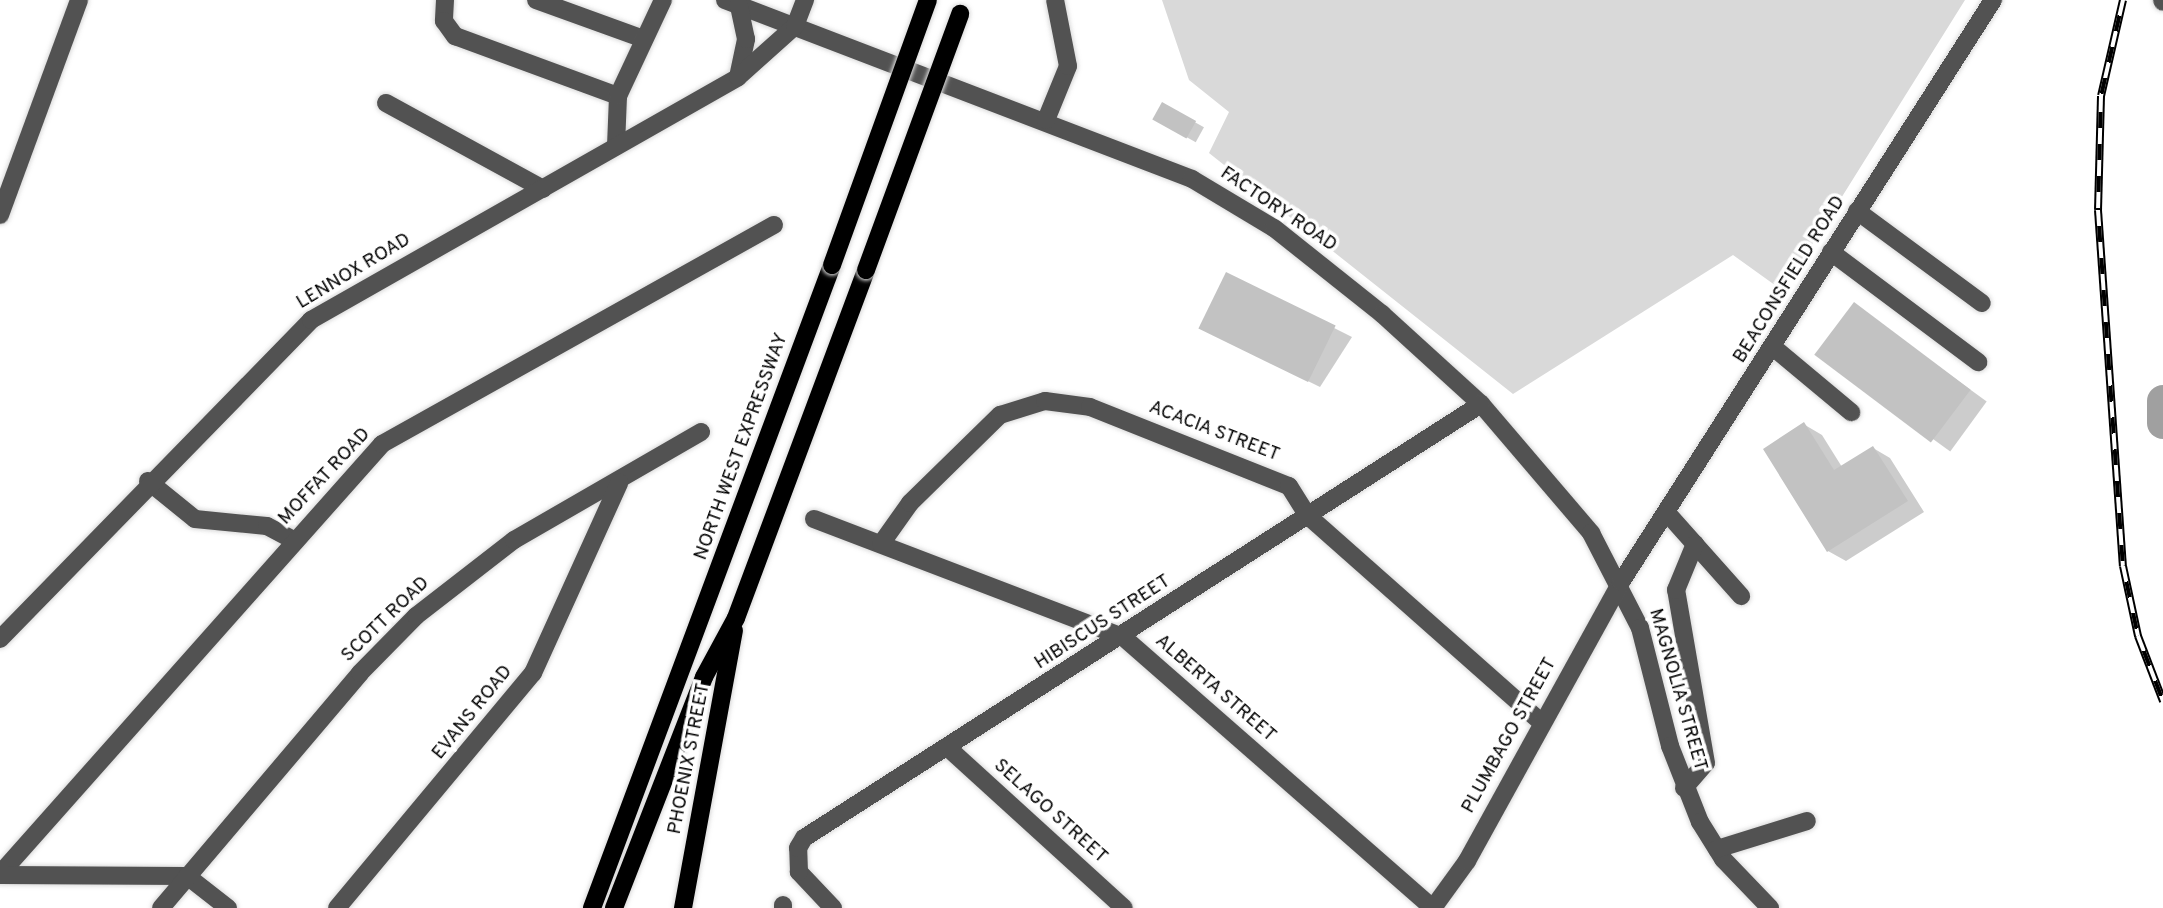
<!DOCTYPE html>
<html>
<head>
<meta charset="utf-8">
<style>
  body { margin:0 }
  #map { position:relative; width:2163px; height:908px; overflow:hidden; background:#fff; font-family:Overpass,sans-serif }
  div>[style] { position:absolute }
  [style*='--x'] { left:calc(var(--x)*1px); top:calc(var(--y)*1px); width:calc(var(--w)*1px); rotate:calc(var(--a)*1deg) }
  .green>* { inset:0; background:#d9d9d9 }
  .shadow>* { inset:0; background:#0003; transform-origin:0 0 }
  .river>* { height:32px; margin:-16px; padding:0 16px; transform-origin:16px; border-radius:16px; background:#a0a0a0 }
  .building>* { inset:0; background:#c2c2c2; transform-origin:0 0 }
  .roads { filter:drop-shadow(0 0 2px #dbdbdb) drop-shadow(0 0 2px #dbdbdb) }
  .minor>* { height:18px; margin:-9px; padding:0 9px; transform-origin:9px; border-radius:9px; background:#525252 }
  .major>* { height:18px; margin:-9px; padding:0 9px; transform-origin:9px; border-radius:9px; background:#000 }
  .rail>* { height:8px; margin-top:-4px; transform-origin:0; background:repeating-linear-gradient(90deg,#fff 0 16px,#000 0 32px); box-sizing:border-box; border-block:2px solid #000 }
  .bridges { filter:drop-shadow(0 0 2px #dbdbdb) drop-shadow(0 0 2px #dbdbdb) }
  .major-bridge>* { height:18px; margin:-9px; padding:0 9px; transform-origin:9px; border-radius:9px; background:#000 }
  span { translate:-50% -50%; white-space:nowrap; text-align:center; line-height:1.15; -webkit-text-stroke:7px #fff; paint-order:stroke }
  .street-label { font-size:19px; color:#000 }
</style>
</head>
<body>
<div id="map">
  <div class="green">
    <div style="clip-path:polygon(1162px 0,1965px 0,1783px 291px,1733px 255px,1513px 394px,1209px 153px,1229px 112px,1189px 80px)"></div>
  </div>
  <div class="shadow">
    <div style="left:1162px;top:104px;width:48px;height:17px;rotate:29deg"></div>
    <div style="clip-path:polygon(1227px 274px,1352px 337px,1320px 387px,1224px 340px)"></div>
    <div style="left:1854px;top:305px;width:164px;height:62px;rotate:36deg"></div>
    <div style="clip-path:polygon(1805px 425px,1822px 435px,1842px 467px,1873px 448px,1890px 458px,1924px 512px,1846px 561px,1828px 551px)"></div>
  </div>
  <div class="river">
    <div style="--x:2163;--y:401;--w:22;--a:90"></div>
  </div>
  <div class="building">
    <div style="left:1162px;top:102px;width:39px;height:20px;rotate:29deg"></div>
    <div style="left:1226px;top:272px;width:122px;height:63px;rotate:26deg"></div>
    <div style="left:1854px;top:302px;width:146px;height:66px;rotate:37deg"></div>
    <div style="clip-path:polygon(1804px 422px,1834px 470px,1873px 446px,1908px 501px,1827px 552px,1763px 449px)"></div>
  </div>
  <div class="roads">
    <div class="minor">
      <div style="--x:445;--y:0;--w:21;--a:93"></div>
      <div style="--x:444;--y:21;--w:19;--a:54"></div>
      <div style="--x:455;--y:36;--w:174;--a:20.2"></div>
      <div style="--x:536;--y:0;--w:112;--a:19.9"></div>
      <div style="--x:725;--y:0;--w:500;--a:20.97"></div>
      <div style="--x:1192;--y:179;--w:96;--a:30.9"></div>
      <div style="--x:1274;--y:228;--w:138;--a:38.5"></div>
      <div style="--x:1382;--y:314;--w:134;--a:42.3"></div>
      <div style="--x:1481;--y:404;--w:170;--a:49.5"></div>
      <div style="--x:1591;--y:533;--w:107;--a:62.7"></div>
      <div style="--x:1640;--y:628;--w:122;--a:75.7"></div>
      <div style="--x:1670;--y:746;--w:82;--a:68.5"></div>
      <div style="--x:1700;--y:822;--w:44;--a:58.1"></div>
      <div style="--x:1723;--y:859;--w:68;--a:46.2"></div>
      <div style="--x:2162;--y:0;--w:2;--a:63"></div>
      <div style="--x:738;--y:77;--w:39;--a:-78"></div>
      <div style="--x:746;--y:39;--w:35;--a:-102"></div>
      <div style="--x:386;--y:103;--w:179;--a:28.7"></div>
      <div style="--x:1046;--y:120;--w:58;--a:-67.8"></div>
      <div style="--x:1068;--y:66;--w:67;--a:-101.1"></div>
      <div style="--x:616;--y:146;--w:50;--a:-87.7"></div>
      <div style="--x:618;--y:96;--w:106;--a:-64.9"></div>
      <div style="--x:1857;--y:211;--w:155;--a:36.4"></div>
      <div style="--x:0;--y:215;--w:229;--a:-69.8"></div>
      <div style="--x:1831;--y:252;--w:184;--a:36.8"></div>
      <div style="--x:1773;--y:347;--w:102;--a:39.8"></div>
      <div style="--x:148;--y:481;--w:60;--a:39"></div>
      <div style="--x:195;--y:519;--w:72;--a:5.6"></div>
      <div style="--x:267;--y:526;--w:32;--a:28"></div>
      <div style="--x:1668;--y:514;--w:110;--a:48.3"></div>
      <div style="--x:814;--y:519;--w:331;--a:20.9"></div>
      <div style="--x:1123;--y:637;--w:412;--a:41.2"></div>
      <div style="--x:881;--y:544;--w:50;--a:-54.7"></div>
      <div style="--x:910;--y:503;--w:126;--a:-44.4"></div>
      <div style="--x:1000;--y:415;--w:47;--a:-17.3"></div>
      <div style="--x:1045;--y:401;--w:45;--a:7.6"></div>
      <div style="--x:1090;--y:407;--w:214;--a:21.7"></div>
      <div style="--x:1289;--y:486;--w:34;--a:58"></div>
      <div style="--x:1307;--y:515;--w:312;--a:41.5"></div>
      <div style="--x:0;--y:639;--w:446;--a:-45.7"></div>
      <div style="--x:311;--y:320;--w:491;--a:-29.6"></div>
      <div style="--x:738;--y:77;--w:76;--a:-41.8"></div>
      <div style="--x:795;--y:26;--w:28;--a:-69"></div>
      <div style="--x:947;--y:747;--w:239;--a:42.3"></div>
      <div style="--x:1684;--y:788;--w:33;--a:-49"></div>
      <div style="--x:1706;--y:763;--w:176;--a:-99.8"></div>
      <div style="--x:1676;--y:590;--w:50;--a:-67.6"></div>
      <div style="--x:1717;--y:849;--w:94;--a:-17.3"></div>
      <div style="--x:0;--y:874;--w:575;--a:-48.38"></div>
      <div style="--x:382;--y:444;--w:449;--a:-29.2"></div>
      <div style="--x:0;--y:875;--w:187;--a:0.3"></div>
      <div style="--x:187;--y:876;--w:52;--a:38"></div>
      <div style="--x:783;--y:905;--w:3;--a:90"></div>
      <div style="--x:161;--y:908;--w:308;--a:-49.7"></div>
      <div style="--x:360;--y:673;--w:80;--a:-45.5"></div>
      <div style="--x:416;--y:616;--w:124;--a:-37.8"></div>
      <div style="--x:514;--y:540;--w:216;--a:-30"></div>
      <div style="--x:337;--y:908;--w:306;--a:-50.2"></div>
      <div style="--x:533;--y:673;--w:209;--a:-65.6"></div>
      <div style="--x:833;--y:908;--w:50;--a:-133.4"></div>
      <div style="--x:799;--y:872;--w:24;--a:-92"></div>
      <div style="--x:798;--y:848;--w:12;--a:-59"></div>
      <div style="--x:804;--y:838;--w:804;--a:-32.66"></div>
      <div style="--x:1433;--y:908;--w:58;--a:-54.1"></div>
      <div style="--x:1467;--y:861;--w:319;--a:-61.1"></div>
      <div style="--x:1621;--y:582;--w:691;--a:-57.41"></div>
    </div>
    <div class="major">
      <div style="--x:592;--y:908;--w:686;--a:-69.53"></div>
      <div style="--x:614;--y:908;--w:248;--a:-68.7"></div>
      <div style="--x:704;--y:677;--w:67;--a:-61.5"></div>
      <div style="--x:736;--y:618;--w:371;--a:-69.5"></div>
      <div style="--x:683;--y:908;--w:282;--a:-79.6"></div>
    </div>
  </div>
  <div class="rail">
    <div style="--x:2123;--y:0;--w:98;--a:102.9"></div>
    <div style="--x:2101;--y:96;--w:114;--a:91.5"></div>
    <div style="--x:2098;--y:210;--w:357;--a:86"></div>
    <div style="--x:2123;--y:566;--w:72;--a:77.9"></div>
    <div style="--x:2138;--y:636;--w:70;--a:69"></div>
  </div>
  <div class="bridges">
    <div class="major-bridge">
      <div style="--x:832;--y:265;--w:282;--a:-70.1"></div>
      <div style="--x:866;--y:270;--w:273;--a:-69.8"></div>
    </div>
  </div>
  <div class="street-label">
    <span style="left:1278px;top:210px;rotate:34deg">FACTORY ROAD</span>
    <span style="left:354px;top:272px;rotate:-31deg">LENNOX ROAD</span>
    <span style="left:1790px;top:280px;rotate:-58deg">BEACONSFIELD ROAD</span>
    <span style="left:1214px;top:432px;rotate:21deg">ACACIA STREET</span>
    <span style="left:742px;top:447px;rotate:-70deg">NORTH WEST EXPRESSWAY</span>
    <span style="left:325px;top:477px;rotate:-47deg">MOFFAT ROAD</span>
    <span style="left:386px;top:620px;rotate:-44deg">SCOTT ROAD</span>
    <span style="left:1103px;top:623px;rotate:-33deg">HIBISCUS STREET</span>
    <span style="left:1215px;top:689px;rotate:41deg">ALBERTA STREET</span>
    <span style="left:1677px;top:690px;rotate:74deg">MAGNOLIA STREET</span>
    <span style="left:473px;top:713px;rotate:-51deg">EVANS ROAD</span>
    <span style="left:1510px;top:736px;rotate:-61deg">PLUMBAGO STREET</span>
    <span style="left:690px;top:759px;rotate:-79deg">PHOENIX STREET</span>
    <span style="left:1050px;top:812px;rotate:42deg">SELAGO STREET</span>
  </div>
</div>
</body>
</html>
